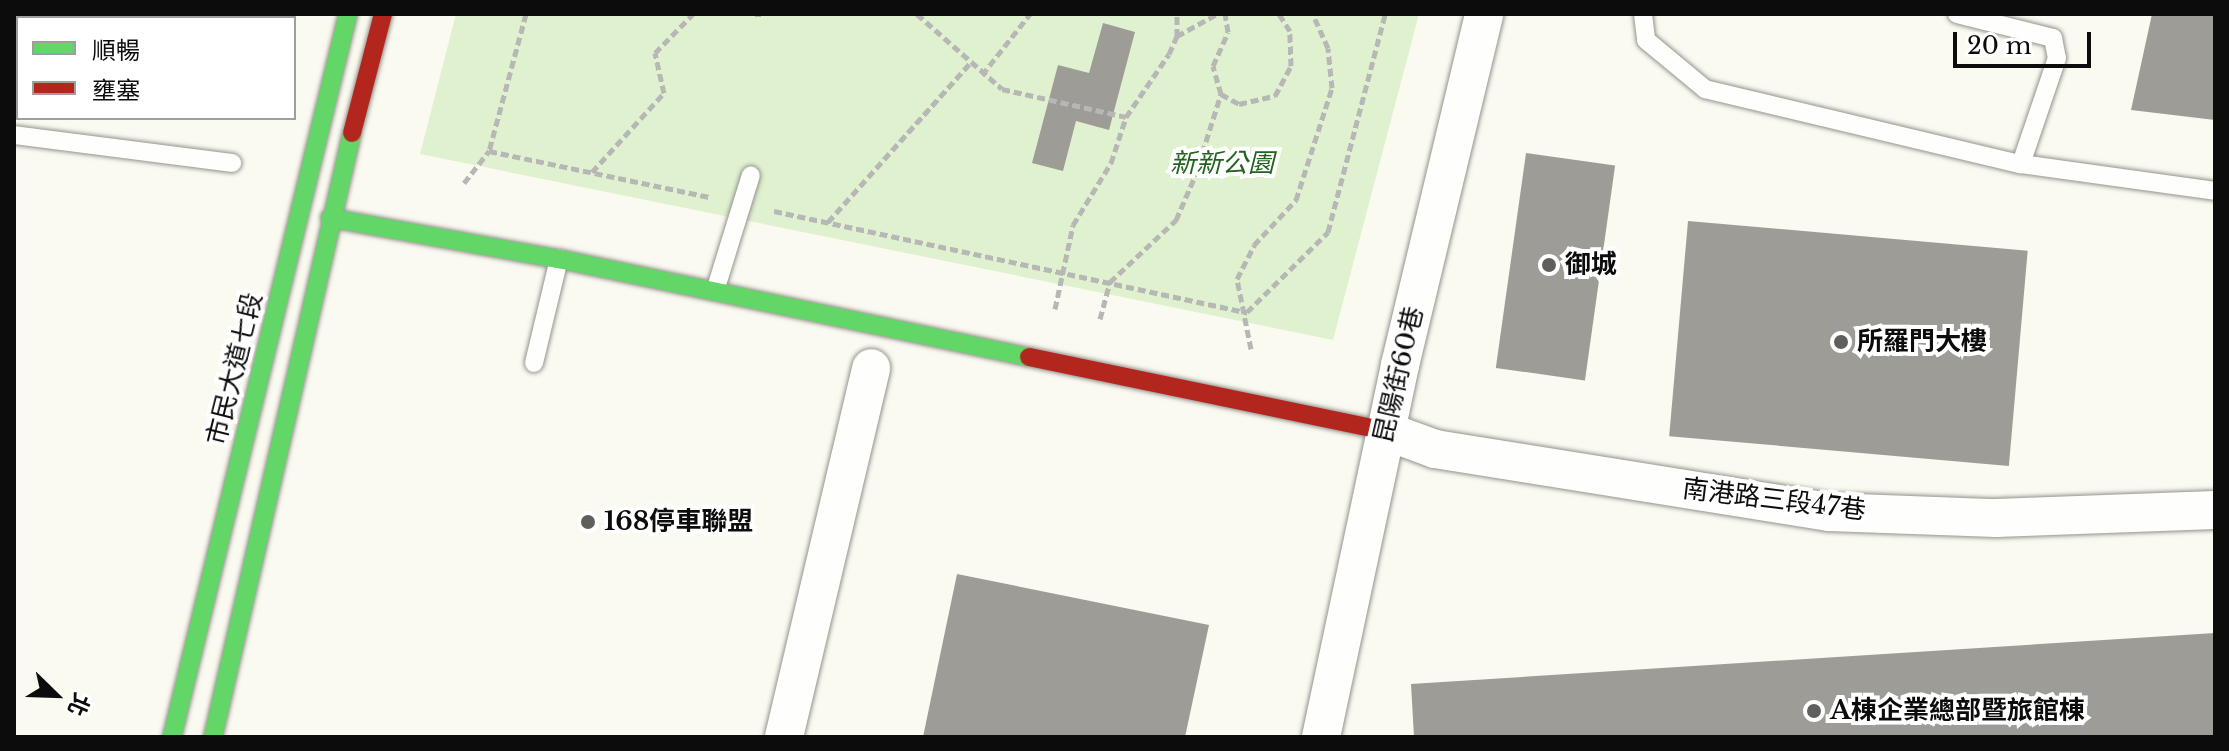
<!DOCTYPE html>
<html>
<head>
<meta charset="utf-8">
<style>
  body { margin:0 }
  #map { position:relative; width:2229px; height:751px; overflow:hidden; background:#fbfaf0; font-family:"Libre Baskerville","Noto Sans TC",serif }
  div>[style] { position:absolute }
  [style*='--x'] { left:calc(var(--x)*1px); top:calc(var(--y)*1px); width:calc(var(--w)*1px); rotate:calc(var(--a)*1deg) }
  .green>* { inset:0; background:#e0f1d0 }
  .building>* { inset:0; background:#9e9c96; transform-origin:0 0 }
  .path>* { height:5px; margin-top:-2.5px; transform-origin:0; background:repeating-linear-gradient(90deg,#b7b7b5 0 8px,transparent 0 12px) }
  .roads { filter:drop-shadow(0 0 2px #94938f) drop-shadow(0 0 2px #94938f) }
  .lane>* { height:18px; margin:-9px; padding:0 9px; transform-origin:9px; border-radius:9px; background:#fefefd }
  .street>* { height:38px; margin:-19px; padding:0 19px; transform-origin:19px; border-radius:19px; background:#fefefd }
  .fast>* { height:18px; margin:-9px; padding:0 9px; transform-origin:9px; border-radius:9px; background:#63d668 }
  .jam>* { height:18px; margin:-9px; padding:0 9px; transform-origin:9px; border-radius:9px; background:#b3261e }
  .dots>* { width:22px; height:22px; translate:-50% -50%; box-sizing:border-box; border:4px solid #fff; border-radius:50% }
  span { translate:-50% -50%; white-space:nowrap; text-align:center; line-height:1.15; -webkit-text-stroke:8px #fff; paint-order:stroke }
  .park-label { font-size:26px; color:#22631d; font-style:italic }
  .poi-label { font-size:26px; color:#0c0c0c; font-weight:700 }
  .left { translate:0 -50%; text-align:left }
  .street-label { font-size:26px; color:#0c0c0c }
  .frame { position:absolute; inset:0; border:16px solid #0c0c0c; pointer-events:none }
  .legend { position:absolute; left:16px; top:16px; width:280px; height:104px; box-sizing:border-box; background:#fff; border:2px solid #9e9e9e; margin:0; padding:10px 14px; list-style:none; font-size:24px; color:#0c0c0c }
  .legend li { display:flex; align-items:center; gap:16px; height:40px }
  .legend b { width:40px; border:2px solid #9e9e9e }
  .north { position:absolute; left:16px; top:655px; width:80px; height:80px; -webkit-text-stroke:6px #fff; paint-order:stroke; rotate:113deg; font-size:22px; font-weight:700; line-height:32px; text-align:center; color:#0c0c0c }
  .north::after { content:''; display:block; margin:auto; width:28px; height:36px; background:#0c0c0c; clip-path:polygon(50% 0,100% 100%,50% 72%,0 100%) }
  .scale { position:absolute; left:1953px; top:32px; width:138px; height:36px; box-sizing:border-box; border:4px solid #0c0c0c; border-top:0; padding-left:10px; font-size:24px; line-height:28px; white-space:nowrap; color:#0c0c0c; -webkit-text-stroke:6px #fff; paint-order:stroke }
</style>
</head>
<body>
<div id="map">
  <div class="green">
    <div style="clip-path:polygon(456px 14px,1419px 14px,1333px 340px,420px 154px)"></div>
  </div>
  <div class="building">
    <div style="clip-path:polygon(2152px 14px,2215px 14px,2215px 120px,2131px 110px)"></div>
    <div style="clip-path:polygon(1103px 23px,1135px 32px,1109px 130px,1076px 121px,1063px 171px,1032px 163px,1058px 65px,1089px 73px)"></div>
    <div style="left:1526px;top:153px;width:90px;height:217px;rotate:8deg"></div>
    <div style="left:1688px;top:221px;width:341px;height:216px;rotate:5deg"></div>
    <div style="clip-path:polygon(957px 574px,1209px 625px,1185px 737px,923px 737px)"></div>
    <div style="clip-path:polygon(2215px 633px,2215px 737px,1414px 737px,1411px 684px)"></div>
  </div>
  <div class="path">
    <div style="--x:526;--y:14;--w:142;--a:105.1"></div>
    <div style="--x:489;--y:151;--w:225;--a:11.8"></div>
    <div style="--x:755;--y:14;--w:6;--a:0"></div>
    <div style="--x:917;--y:14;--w:113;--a:41.4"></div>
    <div style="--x:1002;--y:89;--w:127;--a:12.7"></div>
    <div style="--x:1177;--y:36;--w:46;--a:-28.8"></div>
    <div style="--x:982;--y:75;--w:78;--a:-51.8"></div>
    <div style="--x:1221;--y:94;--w:21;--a:29"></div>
    <div style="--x:1239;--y:104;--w:37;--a:-13"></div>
    <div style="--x:1275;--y:96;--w:34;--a:-62"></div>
    <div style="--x:1291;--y:66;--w:35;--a:-92"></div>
    <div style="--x:1290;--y:31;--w:20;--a:-123"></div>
    <div style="--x:592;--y:172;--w:107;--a:-47.7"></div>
    <div style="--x:664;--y:93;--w:41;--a:-102.7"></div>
    <div style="--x:655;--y:53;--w:54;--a:-45.7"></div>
    <div style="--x:464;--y:183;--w:41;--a:-52"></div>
    <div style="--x:774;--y:211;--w:484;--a:12.1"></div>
    <div style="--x:1247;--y:312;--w:114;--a:-44.6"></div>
    <div style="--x:1328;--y:232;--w:225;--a:-75.3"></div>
    <div style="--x:828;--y:222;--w:213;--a:-48.2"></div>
    <div style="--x:1055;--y:309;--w:86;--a:-77.9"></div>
    <div style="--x:1073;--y:225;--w:73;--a:-58.5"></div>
    <div style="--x:1111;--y:163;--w:48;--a:-71.9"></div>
    <div style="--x:1126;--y:117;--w:76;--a:-55.7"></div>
    <div style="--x:1169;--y:54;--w:20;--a:-66"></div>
    <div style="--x:1177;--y:36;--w:22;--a:-90"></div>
    <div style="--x:1100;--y:319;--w:38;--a:-75"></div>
    <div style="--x:1110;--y:282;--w:91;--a:-43.2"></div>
    <div style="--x:1176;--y:220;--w:48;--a:-66.6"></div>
    <div style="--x:1195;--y:176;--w:86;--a:-72.4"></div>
    <div style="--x:1221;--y:94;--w:29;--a:-106"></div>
    <div style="--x:1213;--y:66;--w:37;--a:-66"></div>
    <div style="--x:1228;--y:32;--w:18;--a:-99"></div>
    <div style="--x:1251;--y:349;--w:71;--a:-101.3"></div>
    <div style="--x:1237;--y:279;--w:38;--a:-63"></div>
    <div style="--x:1254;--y:245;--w:62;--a:-47"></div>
    <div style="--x:1296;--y:200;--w:118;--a:-72.2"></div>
    <div style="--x:1332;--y:88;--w:40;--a:-95.7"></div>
    <div style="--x:1328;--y:48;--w:37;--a:-114"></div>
  </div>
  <div class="roads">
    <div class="lane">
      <div style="--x:1643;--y:14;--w:26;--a:83"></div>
      <div style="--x:1646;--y:40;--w:77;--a:39.7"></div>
      <div style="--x:1705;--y:89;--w:325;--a:13.4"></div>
      <div style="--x:2021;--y:164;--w:196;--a:7.9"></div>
      <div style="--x:1957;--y:14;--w:99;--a:14"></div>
      <div style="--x:2053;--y:38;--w:20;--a:79"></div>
      <div style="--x:2057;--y:58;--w:112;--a:108.8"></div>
      <div style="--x:14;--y:135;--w:220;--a:7.3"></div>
      <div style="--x:715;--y:291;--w:121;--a:-72.8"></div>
      <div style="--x:534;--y:363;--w:107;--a:-76.5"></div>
    </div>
    <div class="street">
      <div style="--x:1386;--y:431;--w:52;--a:20.2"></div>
      <div style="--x:1435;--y:449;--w:399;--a:9.1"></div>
      <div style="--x:1829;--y:512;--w:167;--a:2.1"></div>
      <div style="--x:1996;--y:518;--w:219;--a:-2.1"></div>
      <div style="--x:784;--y:737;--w:379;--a:-76.7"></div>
      <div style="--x:1321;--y:737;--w:380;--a:-78"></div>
      <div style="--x:1400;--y:365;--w:361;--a:-76.5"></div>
    </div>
    <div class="fast">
      <div style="--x:330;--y:218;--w:233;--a:10.2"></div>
      <div style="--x:559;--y:259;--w:480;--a:11.8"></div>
      <div style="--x:172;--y:737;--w:744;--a:-76.32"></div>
      <div style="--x:213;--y:737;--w:620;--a:-77.04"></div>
    </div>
    <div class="jam">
      <div style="--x:352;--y:133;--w:123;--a:-75.4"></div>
      <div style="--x:1029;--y:357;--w:365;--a:11.7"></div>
    </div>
  </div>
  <div class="dots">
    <div style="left:1549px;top:265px;background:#605f5c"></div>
    <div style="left:1841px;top:342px;background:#605f5c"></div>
    <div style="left:588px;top:522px;background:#605f5c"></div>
    <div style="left:1814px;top:711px;background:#605f5c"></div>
  </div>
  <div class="park-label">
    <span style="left:1222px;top:164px">新新公園</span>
  </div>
  <div class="poi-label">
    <span class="left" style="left:1565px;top:265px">御城</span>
    <span class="left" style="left:1857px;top:342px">所羅門大樓</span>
    <span class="left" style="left:604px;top:522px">168停車聯盟</span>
    <span class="left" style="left:1830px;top:711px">A棟企業總部暨旅館棟</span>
  </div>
  <div class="street-label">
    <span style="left:235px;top:369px;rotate:-76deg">市民大道七段</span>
    <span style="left:1399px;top:375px;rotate:-77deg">昆陽街60巷</span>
    <span style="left:1774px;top:500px;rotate:7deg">南港路三段47巷</span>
  </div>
  <div class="frame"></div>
  <ul class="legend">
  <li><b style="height:10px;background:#63d668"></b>順暢</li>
  <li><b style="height:10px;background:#b3261e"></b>壅塞</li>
  </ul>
  <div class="north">北</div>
  <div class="scale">20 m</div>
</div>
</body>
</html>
